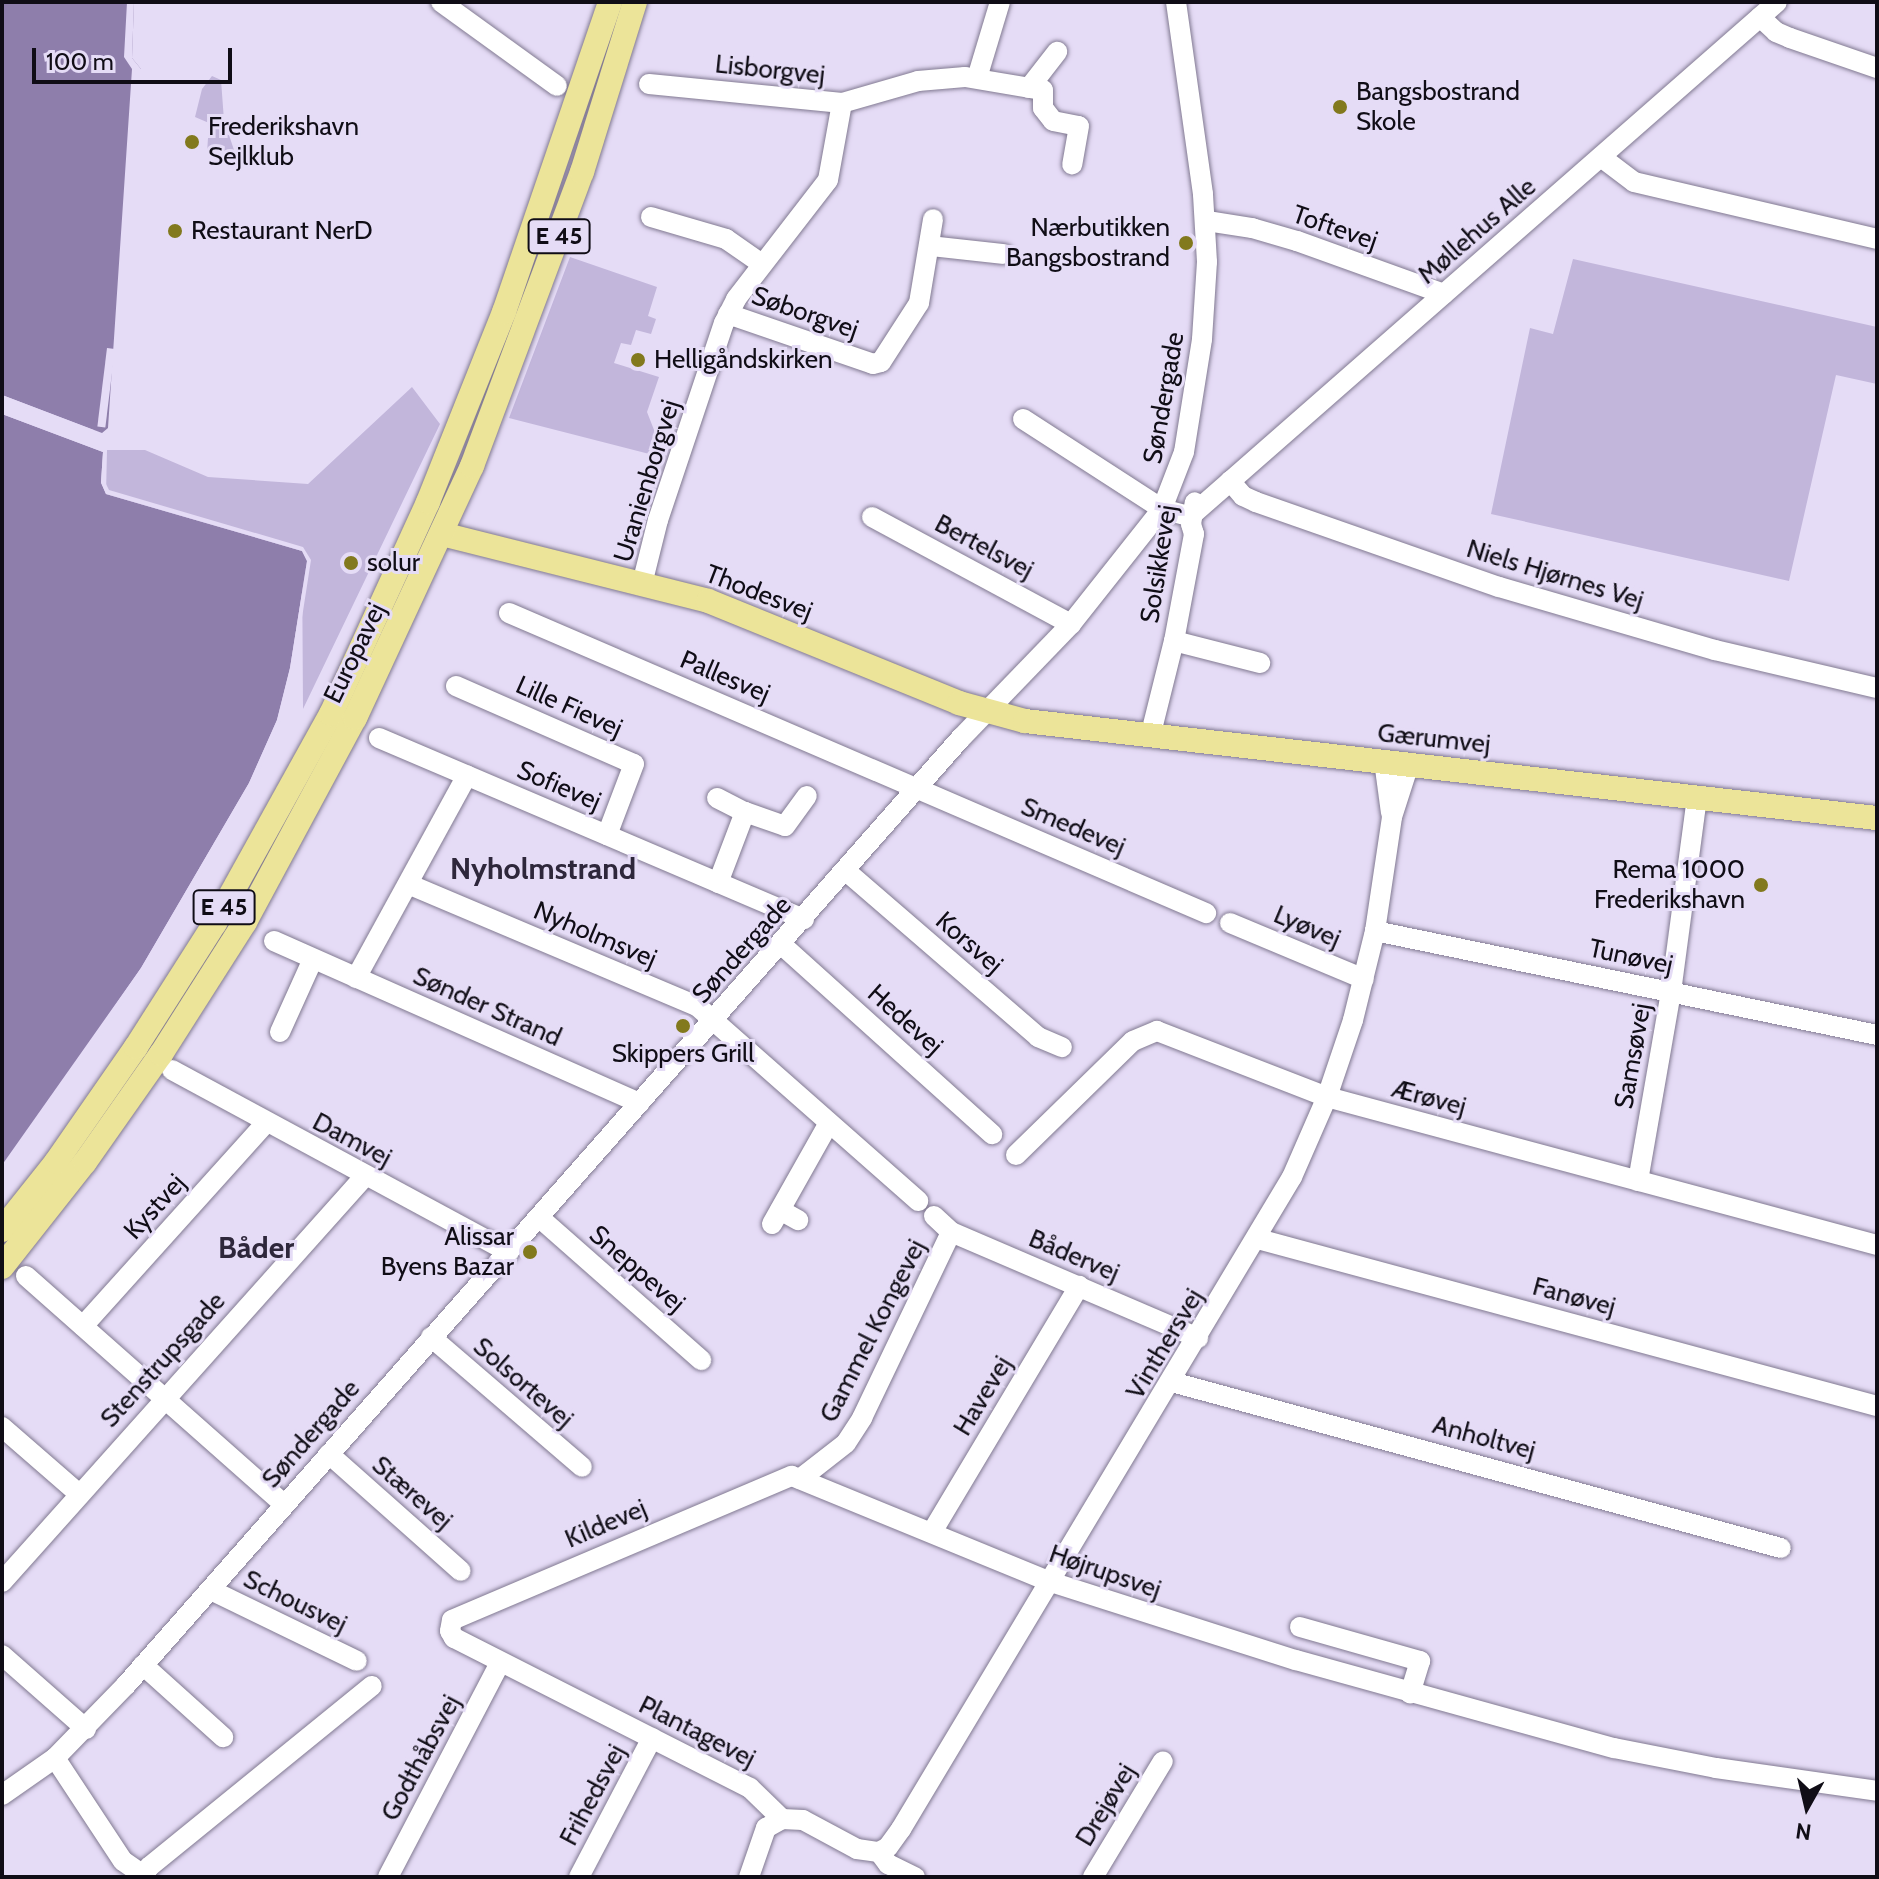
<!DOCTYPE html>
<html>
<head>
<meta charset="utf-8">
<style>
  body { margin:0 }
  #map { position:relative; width:1879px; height:1879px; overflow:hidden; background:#e5dcf6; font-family:Cabin,sans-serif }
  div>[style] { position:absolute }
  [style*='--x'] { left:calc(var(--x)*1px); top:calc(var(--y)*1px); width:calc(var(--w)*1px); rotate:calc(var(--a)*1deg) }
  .green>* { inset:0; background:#c2b6db }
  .water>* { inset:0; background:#8e7eab }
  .pier>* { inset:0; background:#e5dcf6; transform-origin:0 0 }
  .roads { filter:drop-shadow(0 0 2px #817991) drop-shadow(0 0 2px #817991) }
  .minor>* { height:20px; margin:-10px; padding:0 10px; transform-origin:10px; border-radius:10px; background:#fff }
  .major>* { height:24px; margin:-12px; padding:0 12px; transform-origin:12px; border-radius:12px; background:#ece499 }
  .dots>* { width:22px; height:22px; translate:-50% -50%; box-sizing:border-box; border:4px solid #e5dcf6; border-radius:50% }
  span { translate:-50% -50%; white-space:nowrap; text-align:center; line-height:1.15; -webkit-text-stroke:6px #e5dcf6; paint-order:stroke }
  .shield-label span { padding:2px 6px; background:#e5dcf6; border:2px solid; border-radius:6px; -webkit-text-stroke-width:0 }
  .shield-label { font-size:24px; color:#100d16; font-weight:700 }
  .street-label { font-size:26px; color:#100d16 }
  .poi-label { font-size:26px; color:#100d16 }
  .left { translate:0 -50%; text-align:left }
  .right { translate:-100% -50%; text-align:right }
  .quarter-label { font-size:30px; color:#2e273b; font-weight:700 }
  .frame { position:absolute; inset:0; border:4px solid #100d16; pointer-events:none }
  .north { position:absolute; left:1767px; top:1767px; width:80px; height:80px; -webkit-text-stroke:6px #e5dcf6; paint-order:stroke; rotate:188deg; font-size:22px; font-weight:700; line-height:32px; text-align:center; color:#100d16 }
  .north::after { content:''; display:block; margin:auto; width:28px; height:36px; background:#100d16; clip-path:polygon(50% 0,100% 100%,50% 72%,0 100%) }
  .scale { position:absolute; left:32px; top:48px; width:200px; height:36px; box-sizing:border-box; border:4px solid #100d16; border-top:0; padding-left:10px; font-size:24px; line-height:28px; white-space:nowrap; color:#100d16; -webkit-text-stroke:6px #e5dcf6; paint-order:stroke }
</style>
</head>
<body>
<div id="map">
  <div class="green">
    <div style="clip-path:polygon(618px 2px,629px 2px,605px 81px,452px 492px,448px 489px,500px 360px,500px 347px)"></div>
    <div style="clip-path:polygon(212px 76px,221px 80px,225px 134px,229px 135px,234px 150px,229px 154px,207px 153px,209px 123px,195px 117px,202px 89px)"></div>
    <div style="clip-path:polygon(570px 257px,657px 287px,648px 316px,656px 319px,651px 334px,636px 330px,631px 345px,621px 343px,614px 363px,659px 377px,647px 412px,665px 458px,509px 418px)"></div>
    <div style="clip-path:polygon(1573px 259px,1877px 327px,1877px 384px,1836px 375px,1789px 581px,1491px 514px,1530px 328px,1553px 334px)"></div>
    <div style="clip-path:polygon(412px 387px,440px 424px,303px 709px,302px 551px,106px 494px,107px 450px,145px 450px,208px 477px,308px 484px)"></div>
  </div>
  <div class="water">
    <div style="clip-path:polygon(2px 2px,134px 2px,132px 58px,141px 69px,132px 69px,108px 428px,102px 433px,2px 395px)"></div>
    <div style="clip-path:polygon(2px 414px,103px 452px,101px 482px,106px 494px,302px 551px,307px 561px,290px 668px,277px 720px,249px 783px,141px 968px,2px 1165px)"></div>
  </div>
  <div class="pier">
    <div style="clip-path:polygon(127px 2px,134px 2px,132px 58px,141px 69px,132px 69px,124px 57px)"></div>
    <div style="left:107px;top:348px;width:8px;height:79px;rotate:7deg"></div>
    <div style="left:2px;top:395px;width:98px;height:4px;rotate:21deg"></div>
    <div style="clip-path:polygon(2px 410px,106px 450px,105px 482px,109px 490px,303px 547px,311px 560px,294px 669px,281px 721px,253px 785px,144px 971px,90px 1052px,2px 1169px,141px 968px,249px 783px,277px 720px,290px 668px,307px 561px,302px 551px,106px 494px,101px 483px,103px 452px,2px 414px)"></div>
  </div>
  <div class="roads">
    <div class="minor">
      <div style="--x:441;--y:2;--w:143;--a:35.9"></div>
      <div style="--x:1760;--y:17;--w:22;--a:43"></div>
      <div style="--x:1776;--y:32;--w:15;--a:23"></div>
      <div style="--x:1790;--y:38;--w:92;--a:19"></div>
      <div style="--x:977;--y:78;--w:79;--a:-73.2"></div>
      <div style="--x:649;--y:84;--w:194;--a:5.6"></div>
      <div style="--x:842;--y:103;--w:79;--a:-16.1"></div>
      <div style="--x:918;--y:81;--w:47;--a:-4.9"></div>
      <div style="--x:965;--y:77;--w:79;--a:9.5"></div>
      <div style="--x:1043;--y:90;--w:18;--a:90"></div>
      <div style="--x:1043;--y:108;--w:16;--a:52"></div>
      <div style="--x:1053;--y:121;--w:26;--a:11"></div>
      <div style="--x:1079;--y:126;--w:39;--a:100"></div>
      <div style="--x:1029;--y:88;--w:46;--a:-52.1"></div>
      <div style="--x:1601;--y:157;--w:41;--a:37.1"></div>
      <div style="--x:1634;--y:182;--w:250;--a:13.2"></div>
      <div style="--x:651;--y:217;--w:78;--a:16.3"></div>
      <div style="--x:726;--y:239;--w:44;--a:34.8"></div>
      <div style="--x:1207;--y:221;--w:46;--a:8.8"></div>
      <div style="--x:1252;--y:228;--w:47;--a:16.1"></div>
      <div style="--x:1297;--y:241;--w:156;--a:19.8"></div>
      <div style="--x:930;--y:246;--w:74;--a:6.2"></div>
      <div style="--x:728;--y:314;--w:153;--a:19"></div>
      <div style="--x:873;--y:364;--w:8;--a:-14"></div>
      <div style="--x:881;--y:362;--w:70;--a:-57.2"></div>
      <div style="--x:919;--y:303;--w:85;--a:-80.5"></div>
      <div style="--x:1023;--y:419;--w:166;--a:32.9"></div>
      <div style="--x:1162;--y:509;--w:24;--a:15"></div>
      <div style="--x:1185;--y:515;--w:9;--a:-13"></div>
      <div style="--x:1194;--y:513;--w:775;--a:-41.23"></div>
      <div style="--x:1230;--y:481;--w:20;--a:49"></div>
      <div style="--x:1243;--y:496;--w:14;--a:25"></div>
      <div style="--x:1256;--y:502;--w:257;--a:19.3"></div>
      <div style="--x:1499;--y:587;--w:225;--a:16.3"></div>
      <div style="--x:1715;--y:650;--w:166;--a:13.2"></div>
      <div style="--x:872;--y:517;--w:226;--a:28.3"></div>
      <div style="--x:642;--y:584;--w:66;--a:-76"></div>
      <div style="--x:658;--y:520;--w:208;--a:-71.5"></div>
      <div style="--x:724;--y:323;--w:27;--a:-63"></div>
      <div style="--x:736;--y:299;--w:150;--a:-52.3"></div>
      <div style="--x:828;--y:180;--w:78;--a:-79.7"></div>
      <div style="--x:509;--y:613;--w:759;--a:23.29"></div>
      <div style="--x:1174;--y:641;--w:89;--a:14.3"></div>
      <div style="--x:456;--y:686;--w:194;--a:23.7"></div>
      <div style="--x:634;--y:764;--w:76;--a:110.8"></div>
      <div style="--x:1150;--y:737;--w:99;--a:-76"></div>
      <div style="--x:1174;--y:641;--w:109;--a:-79.4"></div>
      <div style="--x:1194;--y:534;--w:10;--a:-107"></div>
      <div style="--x:1191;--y:524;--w:22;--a:-80"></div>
      <div style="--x:379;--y:738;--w:462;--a:23.1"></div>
      <div style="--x:1384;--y:761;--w:52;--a:82.3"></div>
      <div style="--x:717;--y:798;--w:31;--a:27"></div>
      <div style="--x:846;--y:871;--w:254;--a:40.8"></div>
      <div style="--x:1038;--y:1037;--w:26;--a:23"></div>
      <div style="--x:718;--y:883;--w:76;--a:-69.2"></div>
      <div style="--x:745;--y:812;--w:42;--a:19.3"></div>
      <div style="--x:785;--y:826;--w:37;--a:-54"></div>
      <div style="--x:408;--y:884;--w:314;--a:22.9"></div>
      <div style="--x:697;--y:1006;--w:295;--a:41.4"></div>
      <div style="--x:1230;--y:923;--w:145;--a:22.7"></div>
      <div style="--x:1375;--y:931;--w:513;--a:11.7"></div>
      <div style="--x:274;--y:941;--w:400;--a:23.9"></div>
      <div style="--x:782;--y:945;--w:283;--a:42"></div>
      <div style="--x:356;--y:978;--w:231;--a:-61.3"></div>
      <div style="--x:280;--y:1032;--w:80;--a:-65.7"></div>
      <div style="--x:172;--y:1070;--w:383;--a:28.4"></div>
      <div style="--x:1016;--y:1155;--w:163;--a:-44.3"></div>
      <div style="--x:1133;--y:1041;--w:26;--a:-23"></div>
      <div style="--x:1157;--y:1031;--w:182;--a:21.2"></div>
      <div style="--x:1327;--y:1097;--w:570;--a:15.06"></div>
      <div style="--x:1638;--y:1181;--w:192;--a:-80.1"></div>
      <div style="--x:1671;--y:992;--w:196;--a:-82.4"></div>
      <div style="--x:780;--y:1210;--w:21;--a:29"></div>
      <div style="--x:934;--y:1216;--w:23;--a:43"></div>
      <div style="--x:951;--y:1232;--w:269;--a:23.2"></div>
      <div style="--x:540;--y:1218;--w:215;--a:41.4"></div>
      <div style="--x:772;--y:1224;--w:116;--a:-60.6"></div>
      <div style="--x:1258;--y:1239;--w:641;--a:15.1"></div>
      <div style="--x:26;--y:1276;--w:344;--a:41.5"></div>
      <div style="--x:83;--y:1326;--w:273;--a:-48"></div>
      <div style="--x:431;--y:1337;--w:199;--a:40.7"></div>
      <div style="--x:1172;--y:1382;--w:631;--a:15.25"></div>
      <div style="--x:2;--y:1427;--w:101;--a:41"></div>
      <div style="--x:329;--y:1454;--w:176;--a:41.6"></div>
      <div style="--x:800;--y:1479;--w:58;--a:-38"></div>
      <div style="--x:846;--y:1443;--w:30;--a:-57"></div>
      <div style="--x:862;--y:1418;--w:206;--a:-64.4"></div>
      <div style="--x:932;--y:1532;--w:287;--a:-59.1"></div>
      <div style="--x:2;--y:1582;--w:545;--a:-48.2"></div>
      <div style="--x:211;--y:1590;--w:162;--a:25.9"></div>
      <div style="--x:1300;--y:1627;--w:125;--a:15.8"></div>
      <div style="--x:1420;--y:1661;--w:34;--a:107"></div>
      <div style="--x:2;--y:1655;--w:112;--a:41.4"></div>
      <div style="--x:143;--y:1665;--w:108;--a:42"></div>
      <div style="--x:55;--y:1758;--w:123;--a:56.6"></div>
      <div style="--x:123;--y:1861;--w:28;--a:35"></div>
      <div style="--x:2;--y:1795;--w:65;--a:-34.9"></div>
      <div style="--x:55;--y:1758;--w:102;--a:-45.8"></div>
      <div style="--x:126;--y:1685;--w:1263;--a:-48.6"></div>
      <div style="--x:961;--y:738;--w:158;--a:-46"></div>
      <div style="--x:1071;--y:624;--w:147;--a:-51.6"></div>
      <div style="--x:1162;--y:509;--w:61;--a:-68.9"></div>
      <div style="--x:1184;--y:452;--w:114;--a:-80.9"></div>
      <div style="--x:1202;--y:339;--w:77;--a:-86.3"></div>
      <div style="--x:1207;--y:262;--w:68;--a:-93.4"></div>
      <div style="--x:1203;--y:194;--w:194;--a:-98"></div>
      <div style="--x:782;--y:1819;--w:45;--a:-135.9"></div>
      <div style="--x:750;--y:1788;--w:332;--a:-153.1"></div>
      <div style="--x:454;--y:1638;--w:8;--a:-120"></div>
      <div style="--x:450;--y:1631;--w:11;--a:-80"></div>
      <div style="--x:452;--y:1620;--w:369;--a:-23"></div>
      <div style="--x:792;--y:1476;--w:280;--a:22.3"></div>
      <div style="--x:1051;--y:1582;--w:257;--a:17.7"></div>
      <div style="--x:1296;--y:1660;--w:330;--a:15.5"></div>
      <div style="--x:1614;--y:1748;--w:104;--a:11.1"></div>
      <div style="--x:1716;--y:1768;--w:163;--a:8.1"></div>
      <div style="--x:879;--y:1852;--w:10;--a:-29"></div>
      <div style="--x:888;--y:1847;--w:22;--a:-54"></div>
      <div style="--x:901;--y:1829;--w:760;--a:-59.05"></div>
      <div style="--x:1292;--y:1177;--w:87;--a:-66.4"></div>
      <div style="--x:1327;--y:1097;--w:81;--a:-71.3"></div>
      <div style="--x:1353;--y:1020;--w:92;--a:-76.1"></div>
      <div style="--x:1375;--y:931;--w:115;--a:-81.5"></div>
      <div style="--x:1392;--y:817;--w:56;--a:-72.2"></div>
      <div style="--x:879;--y:1852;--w:15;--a:53"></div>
      <div style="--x:888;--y:1864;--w:30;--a:26"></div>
      <div style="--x:143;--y:1876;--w:11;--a:-56"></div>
      <div style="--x:149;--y:1867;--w:287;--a:-39.1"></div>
      <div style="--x:388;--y:1877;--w:242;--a:-62.4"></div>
      <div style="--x:579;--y:1877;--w:157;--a:-62.3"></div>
      <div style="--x:749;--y:1877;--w:52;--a:-70.9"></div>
      <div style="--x:766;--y:1828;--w:18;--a:-29"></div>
      <div style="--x:782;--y:1819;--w:21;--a:3"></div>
      <div style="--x:803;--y:1820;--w:61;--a:28.2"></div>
      <div style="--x:857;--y:1849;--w:22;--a:8"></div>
      <div style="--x:1093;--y:1877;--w:135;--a:-58.9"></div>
    </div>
    <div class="major">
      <div style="--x:442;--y:534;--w:274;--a:14.1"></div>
      <div style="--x:708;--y:601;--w:271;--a:22.1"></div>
      <div style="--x:959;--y:703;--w:68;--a:15.3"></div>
      <div style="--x:1025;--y:721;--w:858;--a:6.5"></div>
      <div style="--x:2;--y:1230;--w:87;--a:-51.5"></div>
      <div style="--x:56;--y:1162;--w:140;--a:-55.2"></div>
      <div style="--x:136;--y:1047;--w:147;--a:-57.5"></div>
      <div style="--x:215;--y:923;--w:239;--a:-61"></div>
      <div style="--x:331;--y:714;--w:233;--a:-65.4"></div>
      <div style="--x:428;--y:502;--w:205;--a:-68.2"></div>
      <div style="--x:504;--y:312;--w:328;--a:-71.1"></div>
      <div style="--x:2;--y:1267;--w:134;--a:-51.7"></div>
      <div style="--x:85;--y:1162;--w:132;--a:-54.9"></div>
      <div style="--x:161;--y:1054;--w:156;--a:-57.5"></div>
      <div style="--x:245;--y:922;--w:232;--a:-61.7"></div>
      <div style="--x:355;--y:718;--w:278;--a:-65.1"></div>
      <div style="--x:472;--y:466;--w:314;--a:-69.5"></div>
      <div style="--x:582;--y:172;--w:178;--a:-72.7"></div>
    </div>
  </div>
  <div class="dots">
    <div style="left:1340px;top:107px;background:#82791d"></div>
    <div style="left:192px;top:142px;background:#82791d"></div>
    <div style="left:175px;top:231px;background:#82791d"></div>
    <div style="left:1186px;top:243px;background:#82791d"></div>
    <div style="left:638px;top:360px;background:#82791d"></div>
    <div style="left:351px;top:563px;background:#82791d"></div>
    <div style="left:1761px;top:885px;background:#82791d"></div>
    <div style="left:683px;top:1026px;background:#82791d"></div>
    <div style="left:530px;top:1252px;background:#82791d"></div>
  </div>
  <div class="shield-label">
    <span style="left:559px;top:236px">E 45</span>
    <span style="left:224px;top:907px">E 45</span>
  </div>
  <div class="street-label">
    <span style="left:770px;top:70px;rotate:6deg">Lisborgvej</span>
    <span style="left:1335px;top:228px;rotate:19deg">Toftevej</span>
    <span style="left:1477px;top:231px;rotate:-41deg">Møllehus Alle</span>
    <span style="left:805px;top:313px;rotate:19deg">Søborgvej</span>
    <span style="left:1164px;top:398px;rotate:-80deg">Søndergade</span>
    <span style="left:647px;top:481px;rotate:-73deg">Uranienborgvej</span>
    <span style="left:984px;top:547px;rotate:28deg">Bertelsvej</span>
    <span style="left:1159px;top:564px;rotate:-81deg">Solsikkevej</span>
    <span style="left:1555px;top:575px;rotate:17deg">Niels Hjørnes Vej</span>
    <span style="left:759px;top:593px;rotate:21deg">Thodesvej</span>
    <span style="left:355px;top:653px;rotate:-64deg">Europavej</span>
    <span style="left:725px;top:677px;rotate:23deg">Pallesvej</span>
    <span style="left:569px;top:707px;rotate:24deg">Lille Fievej</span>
    <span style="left:1434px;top:739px;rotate:6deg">Gærumvej</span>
    <span style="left:559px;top:786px;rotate:23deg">Sofievej</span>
    <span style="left:1073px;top:827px;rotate:23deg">Smedevej</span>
    <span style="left:1307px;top:927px;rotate:23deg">Lyøvej</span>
    <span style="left:595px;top:935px;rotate:23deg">Nyholmsvej</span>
    <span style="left:969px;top:943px;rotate:41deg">Korsvej</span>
    <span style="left:742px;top:950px;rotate:-48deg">Søndergade</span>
    <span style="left:1631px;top:957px;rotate:12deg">Tunøvej</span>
    <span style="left:487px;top:1007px;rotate:24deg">Sønder Strand</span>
    <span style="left:905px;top:1020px;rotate:42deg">Hedevej</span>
    <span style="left:1633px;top:1056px;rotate:-80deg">Samsøvej</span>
    <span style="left:1429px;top:1098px;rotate:15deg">Ærøvej</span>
    <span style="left:352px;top:1140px;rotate:28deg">Damvej</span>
    <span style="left:155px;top:1207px;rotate:-48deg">Kystvej</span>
    <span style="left:1074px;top:1256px;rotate:23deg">Bådervej</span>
    <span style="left:637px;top:1269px;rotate:41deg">Sneppevej</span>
    <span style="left:1574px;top:1297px;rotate:15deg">Fanøvej</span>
    <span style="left:873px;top:1331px;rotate:-63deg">Gammel Kongevej</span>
    <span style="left:1165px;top:1344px;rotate:-59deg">Vinthersvej</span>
    <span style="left:163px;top:1360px;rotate:-48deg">Stenstrupsgade</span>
    <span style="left:523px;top:1383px;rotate:41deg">Solsortevej</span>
    <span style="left:983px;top:1396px;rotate:-59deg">Havevej</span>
    <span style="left:311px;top:1434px;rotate:-49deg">Søndergade</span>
    <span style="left:1484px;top:1438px;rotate:15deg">Anholtvej</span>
    <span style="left:412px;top:1493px;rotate:41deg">Stærevej</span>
    <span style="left:606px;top:1524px;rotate:-23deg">Kildevej</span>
    <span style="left:1105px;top:1572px;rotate:19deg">Højrupsvej</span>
    <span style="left:295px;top:1602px;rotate:26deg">Schousvej</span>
    <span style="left:697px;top:1732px;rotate:27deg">Plantagevej</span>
    <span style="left:421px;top:1758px;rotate:-62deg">Godthåbsvej</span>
    <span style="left:593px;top:1795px;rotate:-62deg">Frihedsvej</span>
    <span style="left:1106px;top:1805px;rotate:-59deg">Drejøvej</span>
  </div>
  <div class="poi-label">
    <span class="left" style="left:1356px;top:107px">Bangsbostrand<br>Skole</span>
    <span class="left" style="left:208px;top:142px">Frederikshavn<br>Sejlklub</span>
    <span class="right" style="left:1170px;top:243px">Nærbutikken<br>Bangsbostrand</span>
    <span class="left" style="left:191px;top:231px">Restaurant NerD</span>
    <span class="left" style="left:654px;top:360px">Helligåndskirken</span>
    <span class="left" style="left:367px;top:563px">solur</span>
    <span class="right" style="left:1745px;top:885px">Rema 1000<br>Frederikshavn</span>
    <span style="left:683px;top:1054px">Skippers Grill</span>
    <span class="right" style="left:514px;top:1252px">Alissar<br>Byens Bazar</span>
  </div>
  <div class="quarter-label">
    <span style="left:543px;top:869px">Nyholmstrand</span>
    <span style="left:256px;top:1248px">Båder</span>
  </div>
  <div class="frame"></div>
  <div class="north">N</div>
  <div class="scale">100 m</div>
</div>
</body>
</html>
